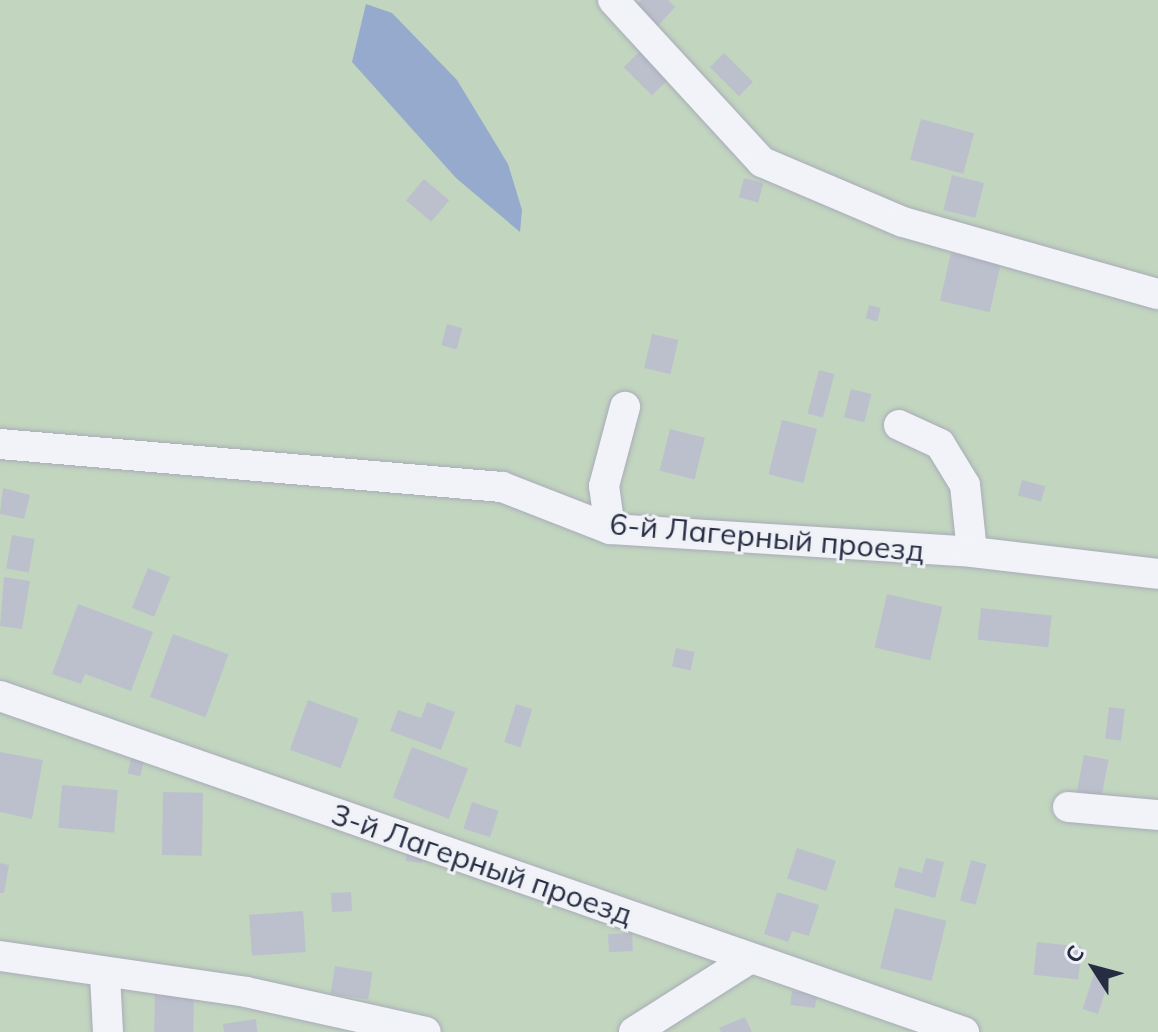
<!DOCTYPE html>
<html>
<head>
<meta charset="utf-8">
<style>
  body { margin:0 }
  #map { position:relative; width:1158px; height:1032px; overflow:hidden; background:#dfe2ea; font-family:Mulish,sans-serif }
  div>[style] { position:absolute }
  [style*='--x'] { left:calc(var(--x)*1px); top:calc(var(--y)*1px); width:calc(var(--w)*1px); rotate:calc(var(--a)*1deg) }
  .green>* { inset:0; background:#c2d5bf; transform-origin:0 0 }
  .water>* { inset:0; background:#96aacd }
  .building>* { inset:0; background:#bcc0cd; transform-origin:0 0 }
  .roads { filter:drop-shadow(0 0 2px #a8acb8) drop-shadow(0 0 2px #a8acb8) }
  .minor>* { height:30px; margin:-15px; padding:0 15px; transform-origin:15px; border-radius:15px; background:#f2f3f8 }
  span { translate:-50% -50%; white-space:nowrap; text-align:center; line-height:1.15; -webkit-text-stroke:6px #eff1f7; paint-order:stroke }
  .street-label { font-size:30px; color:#262d43 }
  .north { position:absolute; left:1054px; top:928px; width:80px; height:80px; -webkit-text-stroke:6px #eff1f7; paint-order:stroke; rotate:306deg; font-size:22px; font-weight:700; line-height:32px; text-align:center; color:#262d43 }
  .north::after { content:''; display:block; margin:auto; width:28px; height:36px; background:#262d43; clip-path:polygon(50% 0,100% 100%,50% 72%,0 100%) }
</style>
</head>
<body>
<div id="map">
  <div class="green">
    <div style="left:0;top:0;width:1158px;height:1032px"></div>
  </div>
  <div class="water">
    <div style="clip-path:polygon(366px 4px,392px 13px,457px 80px,508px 164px,522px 210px,520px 232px,456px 178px,352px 62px)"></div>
  </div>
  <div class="building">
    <div style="clip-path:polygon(641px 0,668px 0,675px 7px,658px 26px,636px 5px)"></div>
    <div style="left:640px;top:51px;width:40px;height:23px;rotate:45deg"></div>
    <div style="left:724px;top:53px;width:41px;height:20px;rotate:45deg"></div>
    <div style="left:921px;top:119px;width:55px;height:42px;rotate:15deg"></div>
    <div style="left:952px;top:175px;width:33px;height:36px;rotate:14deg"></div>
    <div style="left:744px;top:178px;width:20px;height:20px;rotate:15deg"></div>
    <div style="left:424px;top:179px;width:33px;height:28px;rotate:40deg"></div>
    <div style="left:951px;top:253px;width:51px;height:49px;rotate:13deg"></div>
    <div style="left:869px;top:305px;width:12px;height:14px;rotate:14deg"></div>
    <div style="left:447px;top:324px;width:16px;height:22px;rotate:15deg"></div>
    <div style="left:652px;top:334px;width:27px;height:35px;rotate:13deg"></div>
    <div style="left:819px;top:370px;width:16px;height:45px;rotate:15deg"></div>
    <div style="left:851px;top:389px;width:21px;height:29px;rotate:14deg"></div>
    <div style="left:782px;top:420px;width:36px;height:56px;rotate:14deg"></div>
    <div style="left:670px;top:429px;width:36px;height:43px;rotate:14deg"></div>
    <div style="left:1022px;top:480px;width:24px;height:16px;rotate:15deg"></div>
    <div style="clip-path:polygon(3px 488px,30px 495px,24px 519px,0 514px)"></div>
    <div style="left:12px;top:535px;width:23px;height:34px;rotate:10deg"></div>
    <div style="left:148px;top:568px;width:24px;height:43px;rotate:22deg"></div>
    <div style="clip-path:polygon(4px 577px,30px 581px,22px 629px,0 626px)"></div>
    <div style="left:887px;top:594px;width:57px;height:55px;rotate:13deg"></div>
    <div style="clip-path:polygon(78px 604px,153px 632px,131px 691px,85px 674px,81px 684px,52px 674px)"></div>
    <div style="left:981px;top:608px;width:71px;height:32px;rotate:6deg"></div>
    <div style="left:173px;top:634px;width:59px;height:67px;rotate:20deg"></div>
    <div style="left:676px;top:648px;width:19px;height:19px;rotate:12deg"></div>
    <div style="left:308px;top:700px;width:54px;height:53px;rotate:20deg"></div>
    <div style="clip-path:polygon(427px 702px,455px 712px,441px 750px,390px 731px,398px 710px,421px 718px)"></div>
    <div style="left:516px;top:704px;width:17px;height:40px;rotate:17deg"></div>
    <div style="left:1109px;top:707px;width:16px;height:32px;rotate:7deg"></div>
    <div style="left:412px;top:747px;width:60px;height:54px;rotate:21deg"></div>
    <div style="left:133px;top:750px;width:13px;height:24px;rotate:13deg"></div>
    <div style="clip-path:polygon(0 752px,43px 760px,32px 819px,0 812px)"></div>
    <div style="left:1084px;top:755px;width:25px;height:37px;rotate:11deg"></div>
    <div style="left:62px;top:785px;width:56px;height:43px;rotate:5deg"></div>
    <div style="left:163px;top:792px;width:40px;height:63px;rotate:1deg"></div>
    <div style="left:472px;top:802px;width:28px;height:28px;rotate:18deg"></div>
    <div style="left:797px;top:848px;width:41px;height:32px;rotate:18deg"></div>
    <div style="left:407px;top:852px;width:16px;height:9px;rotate:7deg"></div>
    <div style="clip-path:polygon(926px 858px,944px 862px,935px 898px,894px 887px,899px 867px,922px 873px)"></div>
    <div style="left:971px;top:860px;width:16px;height:42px;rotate:15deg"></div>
    <div style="clip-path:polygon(0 863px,9px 865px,4px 893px,0 893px)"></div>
    <div style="left:351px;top:892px;width:19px;height:20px;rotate:87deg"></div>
    <div style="clip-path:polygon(777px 892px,819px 905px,809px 936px,792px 931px,788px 942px,764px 934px)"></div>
    <div style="left:895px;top:908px;width:53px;height:62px;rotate:14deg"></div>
    <div style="left:303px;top:911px;width:41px;height:54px;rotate:86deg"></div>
    <div style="left:632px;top:933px;width:18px;height:24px;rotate:87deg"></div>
    <div style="left:1037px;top:942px;width:45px;height:33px;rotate:6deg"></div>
    <div style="left:335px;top:966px;width:38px;height:28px;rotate:9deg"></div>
    <div style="left:1095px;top:971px;width:16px;height:40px;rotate:18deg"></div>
    <div style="left:155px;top:988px;width:39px;height:44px;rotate:1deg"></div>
    <div style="left:792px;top:991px;width:25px;height:14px;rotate:7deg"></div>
    <div style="clip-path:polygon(745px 1017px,752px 1032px,721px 1032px,719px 1028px)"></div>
    <div style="clip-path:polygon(256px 1019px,257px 1032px,224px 1032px,223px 1024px)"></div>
  </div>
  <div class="roads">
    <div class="minor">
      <div style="--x:613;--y:0;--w:220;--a:47.4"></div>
      <div style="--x:762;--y:162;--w:153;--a:23.1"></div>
      <div style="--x:903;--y:222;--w:265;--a:15.8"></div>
      <div style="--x:899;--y:425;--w:45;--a:24.9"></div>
      <div style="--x:940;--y:444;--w:48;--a:58.6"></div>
      <div style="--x:965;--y:485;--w:67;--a:84"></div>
      <div style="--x:0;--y:444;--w:504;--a:4.9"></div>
      <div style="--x:502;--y:487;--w:116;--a:21.3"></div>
      <div style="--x:610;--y:529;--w:363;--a:3.6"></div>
      <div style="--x:972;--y:552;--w:187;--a:6.7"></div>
      <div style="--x:610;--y:529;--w:43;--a:-97.9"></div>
      <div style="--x:604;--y:486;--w:82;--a:-75.1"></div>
      <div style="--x:0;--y:696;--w:1021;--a:19.22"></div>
      <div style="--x:1068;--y:807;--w:90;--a:5.1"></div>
      <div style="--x:0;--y:956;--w:249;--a:8.3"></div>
      <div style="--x:246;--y:992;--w:184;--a:12.5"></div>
      <div style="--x:105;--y:975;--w:57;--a:87"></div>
      <div style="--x:634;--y:1032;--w:133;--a:-32.4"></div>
    </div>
  </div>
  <div class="street-label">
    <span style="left:767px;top:537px;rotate:5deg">6-й Лагерный проезд</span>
    <span style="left:482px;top:864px;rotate:19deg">3-й Лагерный проезд</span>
  </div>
  <div class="north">С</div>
</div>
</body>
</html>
